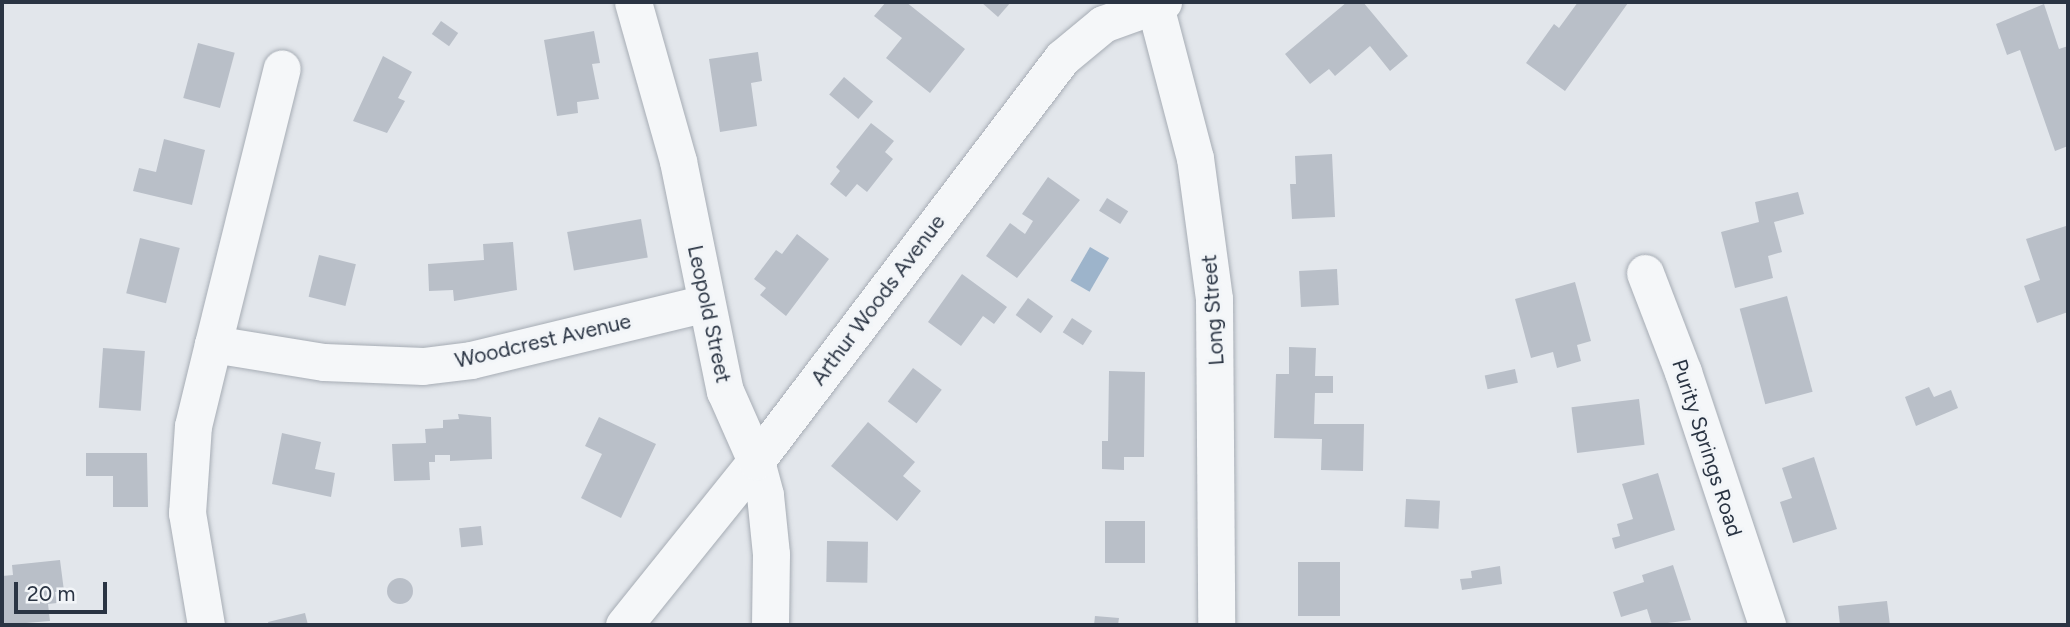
<!DOCTYPE html>
<html>
<head>
<meta charset="utf-8">
<style>
  body { margin:0 }
  #map { position:relative; width:2070px; height:627px; overflow:hidden; background:#e2e6eb; font-family:Figtree,sans-serif }
  div>[style] { position:absolute }
  [style*='--x'] { left:calc(var(--x)*1px); top:calc(var(--y)*1px); width:calc(var(--w)*1px); rotate:calc(var(--a)*1deg) }
  .water>* { inset:0; background:#9db4cb; transform-origin:0 0 }
  .building>* { inset:0; background:#b9bfc8; transform-origin:0 0 }
  .round { border-radius:50% }
  .roads { filter:drop-shadow(0 0 2px #a7adb5) drop-shadow(0 0 2px #a7adb5) }
  .minor>* { height:37px; margin:-18.5px; padding:0 18.5px; transform-origin:18.5px; border-radius:18.5px; background:#f5f7f9 }
  span { translate:-50% -50%; white-space:nowrap; text-align:center; line-height:1.15; -webkit-text-stroke:6px #f2f5f8; paint-order:stroke }
  .street-label { font-size:21px; color:#2a3443 }
  .frame { position:absolute; inset:0; border:4px solid #2a3443; pointer-events:none }
  .scale { position:absolute; left:14px; top:582px; width:93px; height:32px; box-sizing:border-box; border:4px solid #2a3443; border-top:0; padding-left:9px; font-size:21px; line-height:24px; white-space:nowrap; color:#2a3443; -webkit-text-stroke:5px #f2f5f8; paint-order:stroke }
</style>
</head>
<body>
<div id="map">
  <div class="water">
    <div style="left:1090px;top:247px;width:22px;height:39px;rotate:30deg"></div>
  </div>
  <div class="building">
    <div style="clip-path:polygon(886px 2px,906px 2px,965px 49px,930px 93px,886px 58px,902px 38px,874px 16px)"></div>
    <div style="clip-path:polygon(981px 2px,1011px 2px,998px 17px)"></div>
    <div style="clip-path:polygon(1347px 2px,1363px 2px,1408px 56px,1390px 71px,1370px 46px,1335px 76px,1329px 69px,1310px 84px,1285px 54px)"></div>
    <div style="clip-path:polygon(1578px 2px,1628px 3px,1565px 91px,1526px 63px,1554px 24px,1559px 28px)"></div>
    <div style="clip-path:polygon(2044px 4px,2059px 49px,2068px 46px,2068px 146px,2055px 151px,2020px 50px,2007px 55px,1996px 24px)"></div>
    <div style="left:441px;top:21px;width:21px;height:16px;rotate:35deg"></div>
    <div style="clip-path:polygon(594px 31px,600px 63px,592px 64px,599px 99px,577px 102px,578px 113px,557px 116px,544px 40px)"></div>
    <div style="left:198px;top:43px;width:38px;height:57px;rotate:15deg"></div>
    <div style="clip-path:polygon(758px 52px,762px 81px,751px 83px,757px 126px,720px 132px,709px 59px)"></div>
    <div style="clip-path:polygon(383px 56px,412px 72px,398px 98px,405px 101px,387px 133px,353px 121px)"></div>
    <div style="left:844px;top:77px;width:38px;height:23px;rotate:40deg"></div>
    <div style="clip-path:polygon(871px 123px,894px 141px,885px 152px,893px 159px,867px 192px,857px 184px,846px 197px,830px 184px,840px 171px,836px 167px)"></div>
    <div style="clip-path:polygon(164px 139px,205px 150px,192px 205px,133px 191px,139px 168px,156px 172px)"></div>
    <div style="clip-path:polygon(1332px 154px,1335px 217px,1292px 219px,1290px 184px,1296px 184px,1295px 156px)"></div>
    <div style="clip-path:polygon(1048px 177px,1080px 200px,1017px 278px,986px 256px,1010px 223px,1025px 234px,1033px 221px,1022px 214px)"></div>
    <div style="clip-path:polygon(1798px 192px,1804px 214px,1774px 222px,1782px 252px,1768px 256px,1773px 278px,1735px 288px,1721px 232px,1759px 222px,1755px 202px)"></div>
    <div style="left:1107px;top:198px;width:25px;height:15px;rotate:32deg"></div>
    <div style="left:641px;top:219px;width:39px;height:75px;rotate:80deg"></div>
    <div style="clip-path:polygon(2066px 226px,2068px 312px,2037px 323px,2024px 286px,2040px 280px,2026px 239px)"></div>
    <div style="clip-path:polygon(797px 234px,829px 259px,786px 316px,760px 295px,766px 288px,754px 279px,776px 250px,782px 254px)"></div>
    <div style="left:140px;top:238px;width:41px;height:57px;rotate:14deg"></div>
    <div style="clip-path:polygon(513px 242px,517px 290px,454px 301px,453px 290px,429px 291px,428px 264px,484px 260px,483px 244px)"></div>
    <div style="left:319px;top:255px;width:38px;height:43px;rotate:14deg"></div>
    <div style="left:1337px;top:269px;width:36px;height:38px;rotate:87deg"></div>
    <div style="clip-path:polygon(962px 274px,1007px 307px,994px 324px,983px 316px,961px 346px,928px 322px)"></div>
    <div style="clip-path:polygon(1575px 282px,1591px 341px,1577px 345px,1581px 361px,1557px 368px,1553px 352px,1531px 358px,1515px 299px)"></div>
    <div style="left:1787px;top:296px;width:99px;height:49px;rotate:75deg"></div>
    <div style="left:1028px;top:298px;width:31px;height:21px;rotate:36deg"></div>
    <div style="left:1072px;top:318px;width:24px;height:17px;rotate:33deg"></div>
    <div style="clip-path:polygon(1289px 347px,1316px 348px,1315px 376px,1333px 376px,1333px 393px,1315px 393px,1314px 424px,1364px 424px,1363px 471px,1321px 470px,1322px 439px,1274px 438px,1276px 374px,1289px 374px)"></div>
    <div style="left:103px;top:348px;width:42px;height:60px;rotate:4deg"></div>
    <div style="left:913px;top:368px;width:36px;height:42px;rotate:37deg"></div>
    <div style="left:1515px;top:369px;width:14px;height:31px;rotate:78deg"></div>
    <div style="clip-path:polygon(1109px 371px,1145px 372px,1144px 457px,1124px 457px,1124px 470px,1102px 469px,1102px 441px,1108px 441px)"></div>
    <div style="clip-path:polygon(1929px 387px,1934px 397px,1951px 390px,1958px 408px,1916px 426px,1905px 397px)"></div>
    <div style="left:1639px;top:399px;width:46px;height:68px;rotate:83deg"></div>
    <div style="clip-path:polygon(458px 414px,491px 417px,492px 459px,450px 461px,450px 455px,435px 455px,435px 462px,429px 462px,430px 480px,394px 481px,392px 444px,426px 443px,425px 429px,443px 428px,443px 420px,459px 419px)"></div>
    <div style="clip-path:polygon(599px 417px,656px 444px,621px 518px,581px 498px,602px 454px,585px 446px)"></div>
    <div style="clip-path:polygon(868px 422px,915px 462px,903px 476px,921px 491px,897px 521px,831px 466px)"></div>
    <div style="clip-path:polygon(282px 433px,321px 442px,315px 469px,335px 473px,331px 497px,272px 484px)"></div>
    <div style="clip-path:polygon(86px 453px,147px 453px,148px 507px,113px 507px,113px 476px,86px 476px)"></div>
    <div style="clip-path:polygon(1814px 457px,1837px 529px,1793px 543px,1780px 502px,1792px 498px,1782px 468px)"></div>
    <div style="clip-path:polygon(1658px 473px,1675px 530px,1615px 549px,1612px 538px,1620px 536px,1617px 524px,1633px 519px,1622px 484px)"></div>
    <div style="left:1406px;top:499px;width:34px;height:28px;rotate:3deg"></div>
    <div style="left:1105px;top:521px;width:40px;height:42px"></div>
    <div style="left:481px;top:526px;width:19px;height:22px;rotate:84deg"></div>
    <div style="left:827px;top:541px;width:41px;height:41px;rotate:1deg"></div>
    <div style="clip-path:polygon(60px 560px,64px 591px,55px 592px,57px 603px,48px 604px,50px 621px,2px 625px,2px 576px,13px 575px,12px 565px)"></div>
    <div style="left:1298px;top:562px;width:42px;height:54px"></div>
    <div style="clip-path:polygon(1673px 565px,1691px 620px,1652px 625px,1647px 609px,1621px 617px,1613px 592px,1644px 582px,1642px 575px)"></div>
    <div style="clip-path:polygon(1500px 566px,1502px 584px,1462px 590px,1460px 579px,1472px 578px,1471px 571px)"></div>
    <div class="round" style="left:387px;top:578px;width:26px;height:26px"></div>
    <div style="clip-path:polygon(1887px 601px,1890px 625px,1840px 625px,1838px 606px)"></div>
    <div style="clip-path:polygon(305px 613px,308px 625px,269px 625px,268px 622px)"></div>
    <div style="clip-path:polygon(1095px 616px,1119px 618px,1118px 625px,1094px 625px)"></div>
  </div>
  <div class="roads">
    <div class="minor">
      <div style="--x:633;--y:2;--w:165;--a:74.2"></div>
      <div style="--x:678;--y:161;--w:235;--a:78.5"></div>
      <div style="--x:725;--y:391;--w:77;--a:66.1"></div>
      <div style="--x:756;--y:461;--w:35;--a:75"></div>
      <div style="--x:765;--y:495;--w:59;--a:84.2"></div>
      <div style="--x:771;--y:554;--w:71;--a:90.8"></div>
      <div style="--x:1154;--y:2;--w:161;--a:75.3"></div>
      <div style="--x:1195;--y:158;--w:142;--a:82.3"></div>
      <div style="--x:1214;--y:299;--w:326;--a:89.6"></div>
      <div style="--x:1645;--y:273;--w:106;--a:69"></div>
      <div style="--x:1683;--y:372;--w:267;--a:71.6"></div>
      <div style="--x:213;--y:344;--w:284;--a:-76"></div>
      <div style="--x:206;--y:625;--w:114;--a:-99.6"></div>
      <div style="--x:187;--y:513;--w:87;--a:-86.1"></div>
      <div style="--x:193;--y:426;--w:84;--a:-76.3"></div>
      <div style="--x:213;--y:344;--w:112;--a:9.2"></div>
      <div style="--x:324;--y:362;--w:99;--a:2.3"></div>
      <div style="--x:423;--y:366;--w:48;--a:-7.1"></div>
      <div style="--x:471;--y:360;--w:242;--a:-13.6"></div>
      <div style="--x:624;--y:625;--w:211;--a:-51.2"></div>
      <div style="--x:756;--y:461;--w:506;--a:-52.79"></div>
      <div style="--x:1062;--y:58;--w:53;--a:-39.7"></div>
      <div style="--x:1103;--y:24;--w:64;--a:-20.1"></div>
    </div>
  </div>
  <div class="street-label">
    <span style="left:878px;top:300px;rotate:-53deg">Arthur Woods Avenue</span>
    <span style="left:1213px;top:310px;rotate:-94deg">Long Street</span>
    <span style="left:709px;top:314px;rotate:78deg">Leopold Street</span>
    <span style="left:543px;top:341px;rotate:-13deg">Woodcrest Avenue</span>
    <span style="left:1707px;top:448px;rotate:72deg">Purity Springs Road</span>
  </div>
  <div class="frame"></div>
  <div class="scale">20 m</div>
</div>
</body>
</html>
